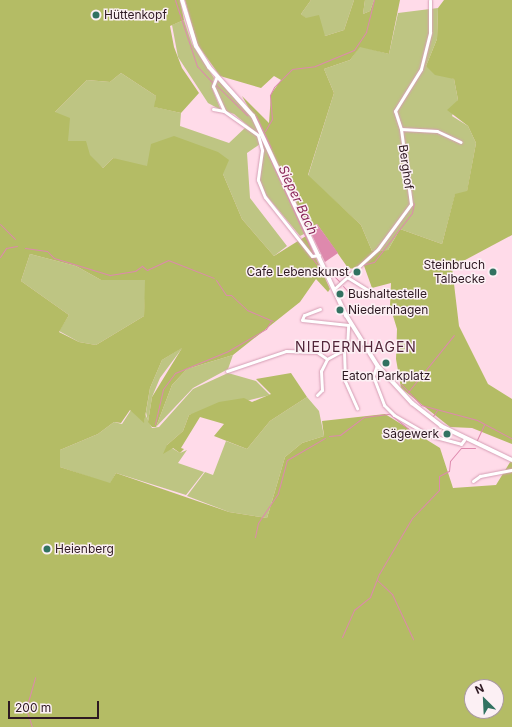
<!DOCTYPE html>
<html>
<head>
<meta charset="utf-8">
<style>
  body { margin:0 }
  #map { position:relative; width:512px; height:727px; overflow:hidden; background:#ffdbe9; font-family:Inter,sans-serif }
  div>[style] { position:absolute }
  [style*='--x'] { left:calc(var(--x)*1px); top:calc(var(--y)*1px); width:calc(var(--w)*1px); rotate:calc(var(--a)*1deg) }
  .green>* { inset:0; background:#bec583 }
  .forest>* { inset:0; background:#b4bc65 }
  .water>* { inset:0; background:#de89ad }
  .stream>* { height:1px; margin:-0.5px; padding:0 0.5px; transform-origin:0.5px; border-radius:0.5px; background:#de89ad }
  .roads { filter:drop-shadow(0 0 1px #d59eb4) drop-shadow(0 0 1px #d59eb4) }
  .minor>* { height:3px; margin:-1.5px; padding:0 1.5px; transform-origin:1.5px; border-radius:1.5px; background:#fff }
  .secondary>* { height:4px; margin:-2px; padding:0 2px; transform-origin:2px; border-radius:2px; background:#fff }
  .dots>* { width:11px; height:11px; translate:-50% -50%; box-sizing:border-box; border:2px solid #fcf0f4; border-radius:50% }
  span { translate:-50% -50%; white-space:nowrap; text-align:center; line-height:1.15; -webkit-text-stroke:3px #fcf0f4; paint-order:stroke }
  .poi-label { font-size:12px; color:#2e1922 }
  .left { translate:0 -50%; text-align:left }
  .right { translate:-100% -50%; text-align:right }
  .street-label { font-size:12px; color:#2e1922 }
  .water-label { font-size:13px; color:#8b295a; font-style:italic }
  .quarter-label { font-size:14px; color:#522539; letter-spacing:1px }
  .north { position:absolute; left:464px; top:679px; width:40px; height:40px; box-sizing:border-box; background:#fcf0f4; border:1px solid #aa9aa0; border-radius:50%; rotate:336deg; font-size:11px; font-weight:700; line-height:16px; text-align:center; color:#2e1922 }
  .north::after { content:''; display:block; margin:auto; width:14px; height:18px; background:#327261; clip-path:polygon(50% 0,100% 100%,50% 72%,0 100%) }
  .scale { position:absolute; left:8px; top:701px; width:91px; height:18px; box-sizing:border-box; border:2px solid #2e1922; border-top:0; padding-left:5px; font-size:12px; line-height:14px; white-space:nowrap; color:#2e1922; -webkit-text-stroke:3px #fcf0f4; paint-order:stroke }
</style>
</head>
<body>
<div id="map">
  <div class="green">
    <div style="clip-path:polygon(311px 0,354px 0,344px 30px,325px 36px,301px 14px)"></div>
    <div style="clip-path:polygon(365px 0,374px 0,370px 11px,363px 14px)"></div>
    <div style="clip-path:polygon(438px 8px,437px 39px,426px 66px,454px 79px,458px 100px,452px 116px,468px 126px,476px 143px,467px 192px,455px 195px,442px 244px,400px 229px,388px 250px,372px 251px,361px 225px,308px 176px,334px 93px,324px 69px,350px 60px,360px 46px,389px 54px,398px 13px)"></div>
    <div style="clip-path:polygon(184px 20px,192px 44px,214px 78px,212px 88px,221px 110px,208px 103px,178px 57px,172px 25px)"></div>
    <div style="clip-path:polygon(121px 73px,156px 96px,155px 107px,181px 113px,180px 126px,229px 143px,247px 126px,257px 135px,260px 144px,247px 153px,250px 198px,287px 246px,274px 256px,242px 219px,223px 174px,125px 164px,113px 158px,103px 168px,68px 141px,54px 113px,87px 80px,110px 82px)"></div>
    <div style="clip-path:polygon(218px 80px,252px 117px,306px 233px,300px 236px,266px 195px,259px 182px,263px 151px,260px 136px,234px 114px,225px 111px,214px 86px)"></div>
    <div style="clip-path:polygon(30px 254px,76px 266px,101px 280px,146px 280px,144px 316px,96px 345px,79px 342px,59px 331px,69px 315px,21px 281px)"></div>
    <div style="clip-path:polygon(183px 347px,160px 378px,152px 397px,148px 422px,146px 412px,150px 388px,162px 360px)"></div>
    <div style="clip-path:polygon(233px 355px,228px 369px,193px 388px,156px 427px,172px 385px,187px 369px)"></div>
    <div style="clip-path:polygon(228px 373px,256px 381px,270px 395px,189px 415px,183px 431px,167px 445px,180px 453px,187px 450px,178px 463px,204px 472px,186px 495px,116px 473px,110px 484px,60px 467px,60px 450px,98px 434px,114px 422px,122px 424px,131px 410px,144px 422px,145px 414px,152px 428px,159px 427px,193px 389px)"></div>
    <div style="clip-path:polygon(307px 397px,319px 411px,324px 436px,302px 443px,285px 457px,267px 518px,229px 512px,187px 496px,205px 472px,213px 475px,226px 441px,247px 449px,270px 421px)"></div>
  </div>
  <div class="forest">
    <div style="clip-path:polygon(evenodd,0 0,180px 0,184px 20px,170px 26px,174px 47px,182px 68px,199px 93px,181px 113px,154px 107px,156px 96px,121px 73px,110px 82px,87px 80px,55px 112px,70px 118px,68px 141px,86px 141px,90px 155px,103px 168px,113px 158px,147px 166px,151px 144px,174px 136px,218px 152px,229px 160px,223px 174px,242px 219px,274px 256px,306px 236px,330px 289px,328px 292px,316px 279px,300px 302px,233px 355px,187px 369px,172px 385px,156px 427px,152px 427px,148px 422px,152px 397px,182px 348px,162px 360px,150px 388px,144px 423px,130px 410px,121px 423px,114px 422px,98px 434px,60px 450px,60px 467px,110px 483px,116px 473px,229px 512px,267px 518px,285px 457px,302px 443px,324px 436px,322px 421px,385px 414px,440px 448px,453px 488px,496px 485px,512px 459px,512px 727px,0 727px,0 0,30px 254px,76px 266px,101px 280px,145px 280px,144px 316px,96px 345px,79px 342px,59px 332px,69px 315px,21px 281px,30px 254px,0 0,472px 687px,496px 687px,496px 711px,472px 711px,472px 687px)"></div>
    <div style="clip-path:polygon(185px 0,311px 0,301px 14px,306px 18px,319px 15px,325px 36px,344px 30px,354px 0,365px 0,363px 14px,370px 11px,374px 0,400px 0,389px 54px,360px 47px,350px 60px,324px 69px,334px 93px,308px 175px,361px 225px,372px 251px,388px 250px,400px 229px,442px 244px,455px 194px,467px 191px,476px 143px,468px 126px,447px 110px,458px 100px,454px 79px,435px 75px,426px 66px,437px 39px,438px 8px,444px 0,512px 0,512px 235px,452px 267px,459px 326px,488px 384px,512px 399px,512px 444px,472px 428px,450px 427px,401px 388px,396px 359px,397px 329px,390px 306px,391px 283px,372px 288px,363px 263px,355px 269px,348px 268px,317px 224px,308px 228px,266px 139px,242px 96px,269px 123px,271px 94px,281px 80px,274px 76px,261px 88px,220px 76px,197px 44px)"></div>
    <div style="clip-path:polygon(291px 373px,307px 397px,270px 421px,247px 449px,214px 436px,224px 424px,200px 417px,181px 448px,184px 449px,180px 453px,173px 448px,163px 454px,167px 445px,183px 431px,189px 415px,219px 402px,244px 398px,252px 402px,271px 394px,256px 379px)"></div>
  </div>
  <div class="water">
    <div style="clip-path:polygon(317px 224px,338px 253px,325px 262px,309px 229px)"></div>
  </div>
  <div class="stream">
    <div style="--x:175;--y:0;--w:70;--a:71.6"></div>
    <div style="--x:197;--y:66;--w:22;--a:47"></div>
    <div style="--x:215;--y:84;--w:45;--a:44.1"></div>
    <div style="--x:256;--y:116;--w:35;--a:65"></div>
    <div style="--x:265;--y:131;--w:14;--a:-60"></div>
    <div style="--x:272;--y:119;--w:24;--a:-95"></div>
    <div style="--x:270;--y:95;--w:9;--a:-63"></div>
    <div style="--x:274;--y:87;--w:25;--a:-45"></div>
    <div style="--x:292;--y:69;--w:23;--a:-7"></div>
    <div style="--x:315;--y:66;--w:42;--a:-22.3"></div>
    <div style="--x:354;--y:50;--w:22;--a:-56"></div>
    <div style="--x:366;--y:32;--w:33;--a:-76"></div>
    <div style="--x:268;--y:154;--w:109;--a:65.6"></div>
    <div style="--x:0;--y:224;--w:21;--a:45"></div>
    <div style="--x:25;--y:248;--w:22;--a:8"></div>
    <div style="--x:47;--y:251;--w:10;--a:45"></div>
    <div style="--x:54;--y:258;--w:59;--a:16.9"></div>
    <div style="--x:110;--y:275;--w:25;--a:-9"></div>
    <div style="--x:135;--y:271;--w:9;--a:-36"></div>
    <div style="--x:142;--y:266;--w:6;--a:39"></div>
    <div style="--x:147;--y:270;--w:23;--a:-25"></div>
    <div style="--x:168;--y:260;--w:49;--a:21.4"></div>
    <div style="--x:0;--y:257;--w:11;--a:-56"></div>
    <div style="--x:6;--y:248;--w:11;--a:-10"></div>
    <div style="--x:312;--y:258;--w:18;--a:52"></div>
    <div style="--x:362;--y:265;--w:12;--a:-14"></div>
    <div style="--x:374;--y:262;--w:62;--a:-52.2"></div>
    <div style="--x:412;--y:213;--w:10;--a:-79"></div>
    <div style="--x:329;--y:271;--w:16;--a:45"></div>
    <div style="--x:216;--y:280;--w:18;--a:56"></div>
    <div style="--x:226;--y:295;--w:5;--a:0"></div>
    <div style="--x:231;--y:295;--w:22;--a:43"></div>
    <div style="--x:247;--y:310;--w:28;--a:23"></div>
    <div style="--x:343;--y:286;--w:15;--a:48"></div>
    <div style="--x:401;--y:384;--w:29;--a:46"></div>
    <div style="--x:421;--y:405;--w:58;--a:15"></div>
    <div style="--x:477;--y:420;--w:40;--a:28"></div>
    <div style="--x:408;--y:392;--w:73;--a:-51.1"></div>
    <div style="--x:433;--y:416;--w:7;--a:-56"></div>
    <div style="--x:155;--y:424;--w:36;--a:-77"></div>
    <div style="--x:163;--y:389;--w:20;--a:-53"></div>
    <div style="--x:175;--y:373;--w:57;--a:-22.5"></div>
    <div style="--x:228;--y:351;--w:44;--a:-30.1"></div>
    <div style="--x:266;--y:329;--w:9;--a:-58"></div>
    <div style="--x:329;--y:436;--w:11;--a:-5"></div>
    <div style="--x:340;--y:435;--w:30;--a:-37"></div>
    <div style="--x:364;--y:417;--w:26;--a:-7"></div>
    <div style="--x:390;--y:414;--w:28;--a:39"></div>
    <div style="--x:476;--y:442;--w:19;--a:-65"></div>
    <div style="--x:255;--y:537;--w:14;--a:-78"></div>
    <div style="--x:258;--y:523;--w:36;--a:-56"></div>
    <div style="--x:278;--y:493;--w:34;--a:-75"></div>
    <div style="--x:287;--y:460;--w:44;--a:-30.1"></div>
    <div style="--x:377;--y:580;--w:21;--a:43"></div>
    <div style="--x:392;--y:594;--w:50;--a:65"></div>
    <div style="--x:342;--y:637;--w:30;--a:-66"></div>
    <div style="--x:354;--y:610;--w:21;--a:-39"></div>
    <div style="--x:370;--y:597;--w:25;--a:-69"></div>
    <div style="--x:379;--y:574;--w:65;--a:-59.5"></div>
    <div style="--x:412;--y:518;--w:39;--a:-46"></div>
    <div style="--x:439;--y:490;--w:14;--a:-90"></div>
    <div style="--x:439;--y:476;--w:11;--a:-27"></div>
    <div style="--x:449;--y:471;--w:10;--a:-84"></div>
    <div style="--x:450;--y:461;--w:17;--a:-50"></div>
    <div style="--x:461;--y:448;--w:14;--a:0"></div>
    <div style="--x:32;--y:727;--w:19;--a:-108"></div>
    <div style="--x:26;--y:709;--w:33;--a:-74"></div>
  </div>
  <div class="roads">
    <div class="minor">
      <div style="--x:217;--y:76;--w:11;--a:112"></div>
      <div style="--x:213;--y:86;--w:27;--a:66"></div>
      <div style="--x:224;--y:111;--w:42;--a:35.2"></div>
      <div style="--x:258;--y:135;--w:16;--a:75"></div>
      <div style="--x:262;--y:150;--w:30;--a:98"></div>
      <div style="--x:258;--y:180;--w:18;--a:68"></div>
      <div style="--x:265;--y:197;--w:75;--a:51.5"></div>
      <div style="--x:312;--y:256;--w:7;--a:-8"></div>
      <div style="--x:213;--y:109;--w:11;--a:10"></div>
      <div style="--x:401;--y:129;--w:36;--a:3"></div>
      <div style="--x:437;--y:131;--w:26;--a:25"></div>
      <div style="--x:347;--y:277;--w:34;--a:32"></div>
      <div style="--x:334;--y:289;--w:59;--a:-42.3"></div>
      <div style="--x:378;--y:249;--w:56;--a:-53.7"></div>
      <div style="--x:411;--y:204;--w:76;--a:-97.6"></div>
      <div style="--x:401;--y:129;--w:19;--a:-108"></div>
      <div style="--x:395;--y:111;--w:49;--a:-58.2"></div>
      <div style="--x:421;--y:69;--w:38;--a:-76"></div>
      <div style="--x:430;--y:32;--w:32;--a:-90"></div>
      <div style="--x:320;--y:309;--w:17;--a:159"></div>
      <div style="--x:304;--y:315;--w:5;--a:112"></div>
      <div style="--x:302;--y:320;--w:47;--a:6.1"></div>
      <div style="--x:344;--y:351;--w:30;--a:88"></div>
      <div style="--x:345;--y:381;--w:30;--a:66"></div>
      <div style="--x:377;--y:365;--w:12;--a:110"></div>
      <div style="--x:373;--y:376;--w:31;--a:69"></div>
      <div style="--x:384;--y:405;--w:14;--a:45"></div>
      <div style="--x:394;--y:415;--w:39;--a:30"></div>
      <div style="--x:428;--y:435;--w:34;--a:15"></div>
      <div style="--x:461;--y:444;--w:5;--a:-53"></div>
      <div style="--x:227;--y:371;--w:62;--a:-18.7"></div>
      <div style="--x:286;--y:351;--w:31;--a:2"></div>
      <div style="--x:317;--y:352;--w:12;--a:35"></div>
      <div style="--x:327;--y:359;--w:23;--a:-29"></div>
      <div style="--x:347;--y:348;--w:22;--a:-87"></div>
      <div style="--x:317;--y:395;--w:7;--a:-45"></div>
      <div style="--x:322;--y:390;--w:19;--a:-93"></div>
      <div style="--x:321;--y:371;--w:13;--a:-63"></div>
      <div style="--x:473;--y:481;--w:9;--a:-36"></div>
      <div style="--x:480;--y:476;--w:33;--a:-11"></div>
    </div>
    <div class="secondary">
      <div style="--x:182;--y:0;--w:48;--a:73.1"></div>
      <div style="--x:196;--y:46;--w:25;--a:58"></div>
      <div style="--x:209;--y:67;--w:66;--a:48.1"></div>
      <div style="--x:253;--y:116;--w:220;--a:65"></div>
      <div style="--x:346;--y:315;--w:59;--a:58.2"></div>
      <div style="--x:377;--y:365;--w:52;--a:47.4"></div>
      <div style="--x:412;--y:403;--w:37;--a:38"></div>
      <div style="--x:441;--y:426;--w:79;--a:25.6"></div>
    </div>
  </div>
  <div class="dots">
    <div style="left:96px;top:15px;background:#327261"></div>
    <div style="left:357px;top:272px;background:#327261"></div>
    <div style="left:493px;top:272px;background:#327261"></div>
    <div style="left:340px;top:294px;background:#327261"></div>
    <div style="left:340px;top:310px;background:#327261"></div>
    <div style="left:386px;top:363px;background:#327261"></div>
    <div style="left:447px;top:434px;background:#327261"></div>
    <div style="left:47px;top:549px;background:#327261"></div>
  </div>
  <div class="poi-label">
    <span class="left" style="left:104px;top:15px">Hüttenkopf</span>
    <span class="right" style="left:485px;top:272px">Steinbruch<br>Talbecke</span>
    <span class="right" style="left:349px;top:272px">Cafe Lebenskunst</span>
    <span class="left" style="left:348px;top:294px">Bushaltestelle</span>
    <span class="left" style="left:348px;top:310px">Niedernhagen</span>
    <span style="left:386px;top:376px">Eaton Parkplatz</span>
    <span class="right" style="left:439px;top:434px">Sägewerk</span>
    <span class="left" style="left:55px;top:549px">Heienberg</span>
  </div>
  <div class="street-label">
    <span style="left:406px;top:167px;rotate:82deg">Berghof</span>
  </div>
  <div class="water-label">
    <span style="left:298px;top:200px;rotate:65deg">Sieper Bach</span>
  </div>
  <div class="quarter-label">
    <span style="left:356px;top:347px">NIEDERNHAGEN</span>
  </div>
  <div class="north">N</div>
  <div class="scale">200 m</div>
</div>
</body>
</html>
